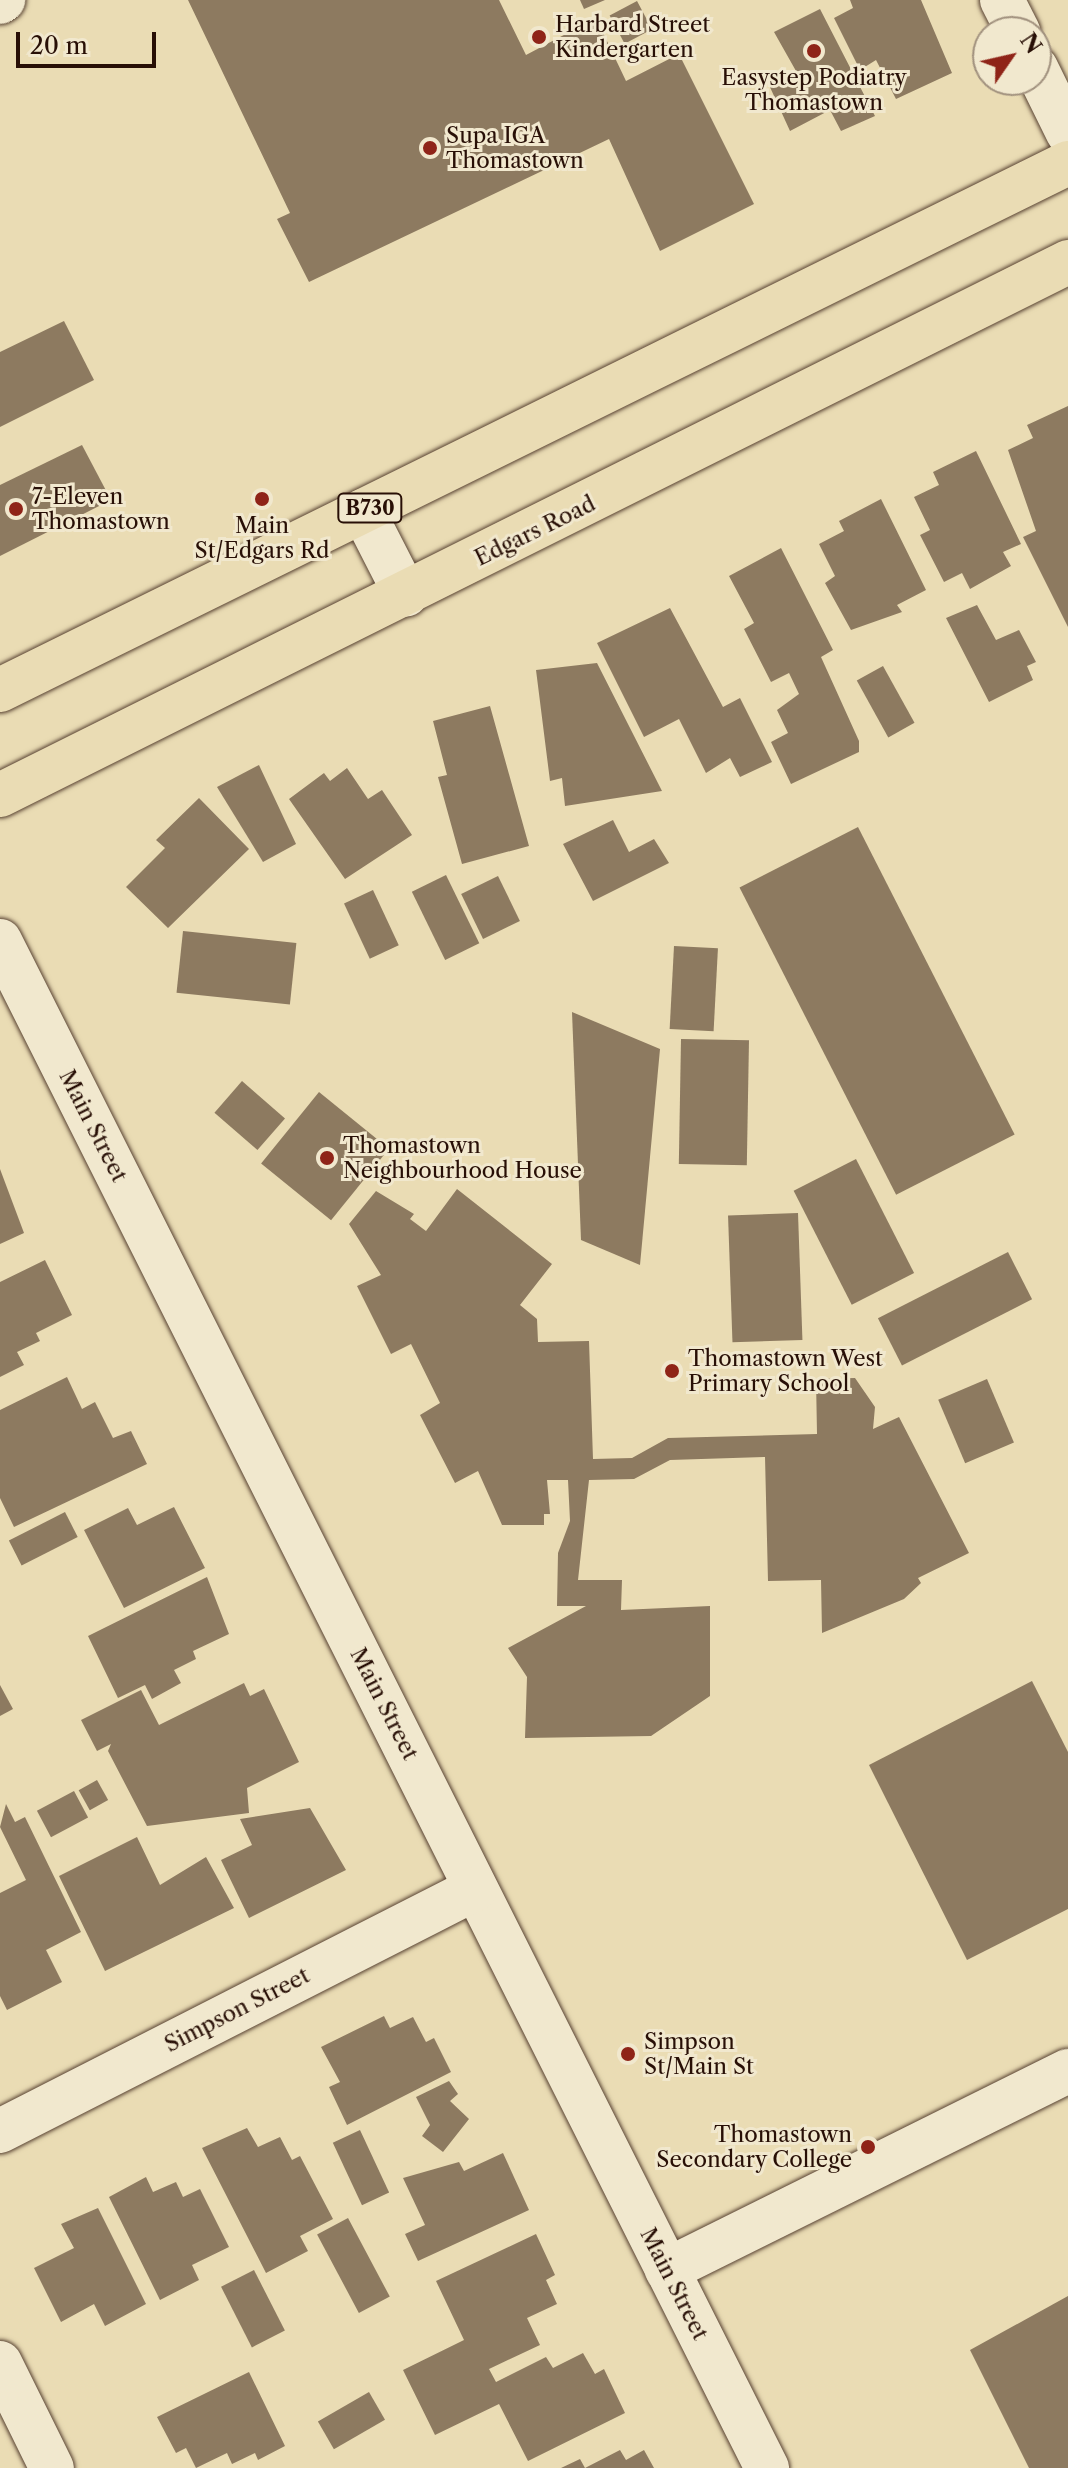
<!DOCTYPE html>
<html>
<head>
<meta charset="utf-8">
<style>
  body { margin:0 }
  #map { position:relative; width:1068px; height:2468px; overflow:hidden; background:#eadcb4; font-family:"Libre Caslon Text",serif }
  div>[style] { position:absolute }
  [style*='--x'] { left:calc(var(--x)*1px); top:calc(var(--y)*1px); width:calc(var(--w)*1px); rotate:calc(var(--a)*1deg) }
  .building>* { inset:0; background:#8d7a60; transform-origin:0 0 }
  .roads { filter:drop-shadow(0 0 2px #584232) drop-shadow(0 0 2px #584232) }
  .minor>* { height:44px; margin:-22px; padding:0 22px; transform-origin:22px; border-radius:22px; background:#f1e8ce }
  .major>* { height:44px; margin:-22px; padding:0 22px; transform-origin:22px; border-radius:22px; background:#eadcb4 }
  .dots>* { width:22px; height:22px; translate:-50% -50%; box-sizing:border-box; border:4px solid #f1e8ce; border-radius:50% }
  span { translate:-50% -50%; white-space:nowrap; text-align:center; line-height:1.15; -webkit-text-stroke:6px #f1e8ce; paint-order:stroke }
  .shield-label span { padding:2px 6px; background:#f1e8ce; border:2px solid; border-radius:6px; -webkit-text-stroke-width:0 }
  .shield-label { font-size:20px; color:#280f06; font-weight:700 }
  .poi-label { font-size:22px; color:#280f06 }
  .left { translate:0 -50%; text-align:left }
  .right { translate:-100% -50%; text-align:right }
  .street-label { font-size:22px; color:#280f06 }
  .north { position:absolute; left:972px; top:16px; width:80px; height:80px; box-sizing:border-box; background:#f1e8ce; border:2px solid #a1917e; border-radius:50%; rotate:56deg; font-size:22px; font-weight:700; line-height:32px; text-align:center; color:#280f06 }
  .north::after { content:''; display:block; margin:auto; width:28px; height:36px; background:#8f2418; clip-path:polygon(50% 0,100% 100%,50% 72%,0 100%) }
  .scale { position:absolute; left:16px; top:32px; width:140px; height:36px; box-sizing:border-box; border:4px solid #280f06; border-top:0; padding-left:10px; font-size:24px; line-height:28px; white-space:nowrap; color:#280f06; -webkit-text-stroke:6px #f1e8ce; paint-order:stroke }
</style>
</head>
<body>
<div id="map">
  <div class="building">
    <div style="clip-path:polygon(188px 0,499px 0,526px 55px,596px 18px,626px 81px,679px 54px,754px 204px,660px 251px,609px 139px,309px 282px,277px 219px,290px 213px)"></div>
    <div style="clip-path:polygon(580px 0,605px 0,584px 9px)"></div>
    <div style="clip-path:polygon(850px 0,921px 0,952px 73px,896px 99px,876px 60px,860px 70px,834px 18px,853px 8px)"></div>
    <div style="left:637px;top:1px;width:32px;height:31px;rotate:62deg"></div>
    <div style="clip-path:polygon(820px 9px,875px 116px,841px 131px,830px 110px,790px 131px,769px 85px,796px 71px,774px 32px)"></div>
    <div style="clip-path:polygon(64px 321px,94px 380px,0 427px,0 352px)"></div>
    <div style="clip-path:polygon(1068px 406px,1068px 627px,1023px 537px,1036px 531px,1008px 450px,1033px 438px,1027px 425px)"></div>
    <div style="clip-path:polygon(82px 445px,111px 500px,0 556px,0 485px)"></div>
    <div style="clip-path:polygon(976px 451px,1021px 544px,1003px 552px,1011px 566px,970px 589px,962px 573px,944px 582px,920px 535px,930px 530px,914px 497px,939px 485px,933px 472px)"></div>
    <div style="clip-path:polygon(881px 499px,926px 590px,897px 605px,902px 612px,851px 630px,825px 583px,835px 576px,819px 544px,844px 531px,839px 521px)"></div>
    <div style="clip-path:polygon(781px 548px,833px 650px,821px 657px,859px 741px,859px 752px,791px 784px,771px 742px,788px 733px,777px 710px,799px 694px,789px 673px,771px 682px,744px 629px,754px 623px,729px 576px)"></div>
    <div style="clip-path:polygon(977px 605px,996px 640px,1019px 630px,1036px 662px,1027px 666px,1033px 680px,989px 702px,946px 618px)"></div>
    <div style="clip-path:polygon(670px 608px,723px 707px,740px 698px,772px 762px,740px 777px,730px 758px,706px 773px,679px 719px,644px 737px,597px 643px)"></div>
    <div style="clip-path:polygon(597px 663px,662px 791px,565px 806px,562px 778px,550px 781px,536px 670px)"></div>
    <div style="left:883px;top:666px;width:65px;height:30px;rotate:61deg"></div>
    <div style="clip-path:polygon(490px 706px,529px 846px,462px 864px,438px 777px,447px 775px,433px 721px)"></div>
    <div style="clip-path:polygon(259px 765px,296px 844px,263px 862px,217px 787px)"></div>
    <div style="clip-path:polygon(347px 768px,368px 799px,382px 790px,412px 835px,345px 879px,289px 799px,324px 773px,330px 781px)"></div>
    <div style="clip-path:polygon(199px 798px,249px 849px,168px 928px,126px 887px,165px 848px,156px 840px)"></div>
    <div style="clip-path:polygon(613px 820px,629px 852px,654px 839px,669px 863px,593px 901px,563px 844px)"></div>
    <div style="left:858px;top:827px;width:345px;height:133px;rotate:63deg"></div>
    <div style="left:446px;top:875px;width:76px;height:38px;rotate:64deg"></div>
    <div style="left:498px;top:876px;width:50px;height:41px;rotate:64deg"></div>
    <div style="left:373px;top:890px;width:61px;height:32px;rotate:65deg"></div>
    <div style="left:183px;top:931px;width:114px;height:62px;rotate:6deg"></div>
    <div style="left:674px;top:946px;width:44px;height:83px;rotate:3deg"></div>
    <div style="clip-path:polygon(572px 1012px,660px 1049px,640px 1265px,581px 1240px)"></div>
    <div style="left:681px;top:1039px;width:68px;height:125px;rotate:1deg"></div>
    <div style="left:242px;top:1081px;width:57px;height:42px;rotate:41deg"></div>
    <div style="left:319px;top:1092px;width:90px;height:92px;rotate:39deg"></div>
    <div style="left:856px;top:1159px;width:128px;height:70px;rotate:63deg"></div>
    <div style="clip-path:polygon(0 1169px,24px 1233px,0 1244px)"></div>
    <div style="clip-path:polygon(457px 1189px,552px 1264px,520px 1305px,537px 1319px,538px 1342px,589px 1341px,593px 1459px,632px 1458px,668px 1438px,817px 1434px,816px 1379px,855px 1378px,875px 1407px,873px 1429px,899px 1417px,969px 1553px,918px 1578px,921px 1583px,904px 1599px,822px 1633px,821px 1580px,768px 1581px,765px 1457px,670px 1460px,634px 1479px,589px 1480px,578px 1580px,622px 1580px,621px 1610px,710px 1606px,710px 1696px,651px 1736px,525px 1738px,527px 1677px,508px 1648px,586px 1606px,557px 1606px,558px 1553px,570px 1521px,568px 1480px,547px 1480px,550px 1514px,544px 1514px,544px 1525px,502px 1525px,478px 1471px,455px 1483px,420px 1415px,440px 1403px,411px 1344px,391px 1354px,357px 1286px,381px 1275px,349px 1224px,376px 1191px,414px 1214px,410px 1219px,426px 1231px)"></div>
    <div style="left:798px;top:1213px;width:127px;height:70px;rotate:88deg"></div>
    <div style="left:1008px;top:1252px;width:53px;height:146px;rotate:63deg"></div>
    <div style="clip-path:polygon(45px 1260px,72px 1315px,36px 1333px,40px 1341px,17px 1352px,24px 1365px,0 1377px,0 1282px)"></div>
    <div style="clip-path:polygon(67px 1377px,82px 1409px,95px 1402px,113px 1438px,131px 1431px,147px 1464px,14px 1527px,0 1498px,0 1410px)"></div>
    <div style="left:987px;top:1379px;width:69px;height:53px;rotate:67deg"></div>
    <div style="clip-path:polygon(174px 1507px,205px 1568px,124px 1608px,84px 1530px,128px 1508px,137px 1525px)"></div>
    <div style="left:65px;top:1512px;width:28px;height:63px;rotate:63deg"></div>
    <div style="clip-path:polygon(207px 1577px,229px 1634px,193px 1651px,196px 1659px,174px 1670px,181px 1683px,152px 1699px,145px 1685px,118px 1698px,88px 1636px)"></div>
    <div style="clip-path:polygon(1032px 1681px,1068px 1752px,1068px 1909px,967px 1960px,869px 1765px)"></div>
    <div style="clip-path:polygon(244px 1683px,250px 1696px,264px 1689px,299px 1762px,247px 1788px,249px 1813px,147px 1826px,108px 1751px,111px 1744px,97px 1751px,81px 1720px,141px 1690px,159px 1725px)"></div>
    <div style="clip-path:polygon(0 1685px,13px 1709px,0 1716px)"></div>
    <div style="left:97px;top:1780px;width:23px;height:21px;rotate:61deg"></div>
    <div style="left:74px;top:1791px;width:30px;height:42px;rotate:62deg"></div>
    <div style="clip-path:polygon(6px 1804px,15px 1822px,25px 1817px,81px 1932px,46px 1950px,62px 1982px,7px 2010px,0 1996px,0 1893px,26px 1880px,0 1827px)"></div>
    <div style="clip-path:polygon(310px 1808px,346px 1870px,249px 1918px,221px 1860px,252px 1845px,240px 1819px)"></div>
    <div style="clip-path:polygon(137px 1837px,160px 1885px,206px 1857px,234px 1908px,105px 1971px,59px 1876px)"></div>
    <div style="clip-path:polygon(384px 2016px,390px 2028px,413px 2017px,426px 2042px,434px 2038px,451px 2072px,347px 2125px,329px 2087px,340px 2082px,321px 2047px)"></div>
    <div style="clip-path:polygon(449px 2081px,458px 2094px,450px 2101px,469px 2119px,443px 2152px,422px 2136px,430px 2125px,416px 2097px)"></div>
    <div style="clip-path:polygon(247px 2128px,258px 2147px,280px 2137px,292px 2160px,300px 2156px,333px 2219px,300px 2236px,308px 2251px,266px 2273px,202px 2148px)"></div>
    <div style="left:360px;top:2130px;width:69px;height:30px;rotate:65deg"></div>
    <div style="clip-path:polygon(503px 2153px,529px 2210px,418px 2261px,405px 2234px,425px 2225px,403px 2178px,459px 2162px,464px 2171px)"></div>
    <div style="clip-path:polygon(146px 2177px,153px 2192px,176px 2182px,183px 2197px,200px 2189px,229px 2247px,192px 2265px,199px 2280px,160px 2300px,109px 2197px)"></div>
    <div style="clip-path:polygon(98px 2208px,146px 2304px,105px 2326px,94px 2304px,61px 2322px,34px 2268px,74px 2248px,61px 2224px)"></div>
    <div style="left:348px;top:2218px;width:89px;height:35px;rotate:62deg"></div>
    <div style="clip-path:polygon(536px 2234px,555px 2275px,546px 2280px,557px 2304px,527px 2318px,540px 2345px,489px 2369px,496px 2382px,546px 2357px,553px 2368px,583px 2353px,595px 2374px,604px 2369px,625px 2413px,528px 2461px,499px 2404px,435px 2435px,403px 2370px,464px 2340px,436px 2281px)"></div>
    <div style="left:254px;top:2270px;width:68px;height:37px;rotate:63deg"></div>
    <div style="clip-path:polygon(1068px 2296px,1068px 2468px,1029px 2468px,970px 2350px)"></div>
    <div style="clip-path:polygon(249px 2372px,285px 2446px,258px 2460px,255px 2453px,232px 2464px,227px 2453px,196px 2468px,186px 2448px,176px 2453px,157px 2417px)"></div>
    <div style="left:369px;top:2392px;width:32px;height:59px;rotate:60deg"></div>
    <div style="clip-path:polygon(620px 2450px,626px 2460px,644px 2450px,654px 2468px,561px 2468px,580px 2459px,585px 2468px)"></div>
  </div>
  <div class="roads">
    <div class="minor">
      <div style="--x:1002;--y:0;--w:36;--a:63"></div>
      <div style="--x:0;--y:2;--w:4;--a:-34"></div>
      <div style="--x:1036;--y:68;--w:72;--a:63.8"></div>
      <div style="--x:363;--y:511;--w:94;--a:62.9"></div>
      <div style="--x:0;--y:941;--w:1709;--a:63.33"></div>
      <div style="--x:0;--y:2131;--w:533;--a:-27"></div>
      <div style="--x:667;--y:2270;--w:448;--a:-26.4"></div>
      <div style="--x:0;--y:2363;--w:117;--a:63.7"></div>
    </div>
    <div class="major">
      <div style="--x:0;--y:690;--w:1191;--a:-26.26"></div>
      <div style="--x:0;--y:795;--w:1194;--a:-26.52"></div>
    </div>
  </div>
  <div class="dots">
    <div style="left:539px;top:37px;background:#8f2418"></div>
    <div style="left:814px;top:51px;background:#8f2418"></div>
    <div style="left:430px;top:148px;background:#8f2418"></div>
    <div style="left:262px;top:499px;background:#8f2418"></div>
    <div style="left:16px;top:509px;background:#8f2418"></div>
    <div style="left:327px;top:1158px;background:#8f2418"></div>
    <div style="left:672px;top:1371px;background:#8f2418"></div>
    <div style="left:628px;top:2054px;background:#8f2418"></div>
    <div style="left:868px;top:2147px;background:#8f2418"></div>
  </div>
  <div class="shield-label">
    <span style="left:370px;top:508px">B730</span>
  </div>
  <div class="poi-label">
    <span class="left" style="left:555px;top:37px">Harbard Street<br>Kindergarten</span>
    <span style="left:814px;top:90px">Easystep Podiatry<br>Thomastown</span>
    <span class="left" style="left:446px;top:148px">Supa IGA<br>Thomastown</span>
    <span class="left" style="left:32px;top:509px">7-Eleven<br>Thomastown</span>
    <span style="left:262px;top:538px">Main<br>St/Edgars Rd</span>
    <span class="left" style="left:343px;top:1158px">Thomastown<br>Neighbourhood House</span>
    <span class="left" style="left:688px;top:1371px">Thomastown West<br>Primary School</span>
    <span class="left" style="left:644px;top:2054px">Simpson<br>St/Main St</span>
    <span class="right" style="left:852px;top:2147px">Thomastown<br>Secondary College</span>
  </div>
  <div class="street-label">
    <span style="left:535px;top:531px;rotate:-26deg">Edgars Road</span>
    <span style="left:93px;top:1126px;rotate:63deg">Main Street</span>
    <span style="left:384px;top:1704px;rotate:63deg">Main Street</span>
    <span style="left:237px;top:2010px;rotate:-27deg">Simpson Street</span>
    <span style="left:674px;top:2284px;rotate:63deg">Main Street</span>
  </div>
  <div class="north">N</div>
  <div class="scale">20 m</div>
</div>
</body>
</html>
